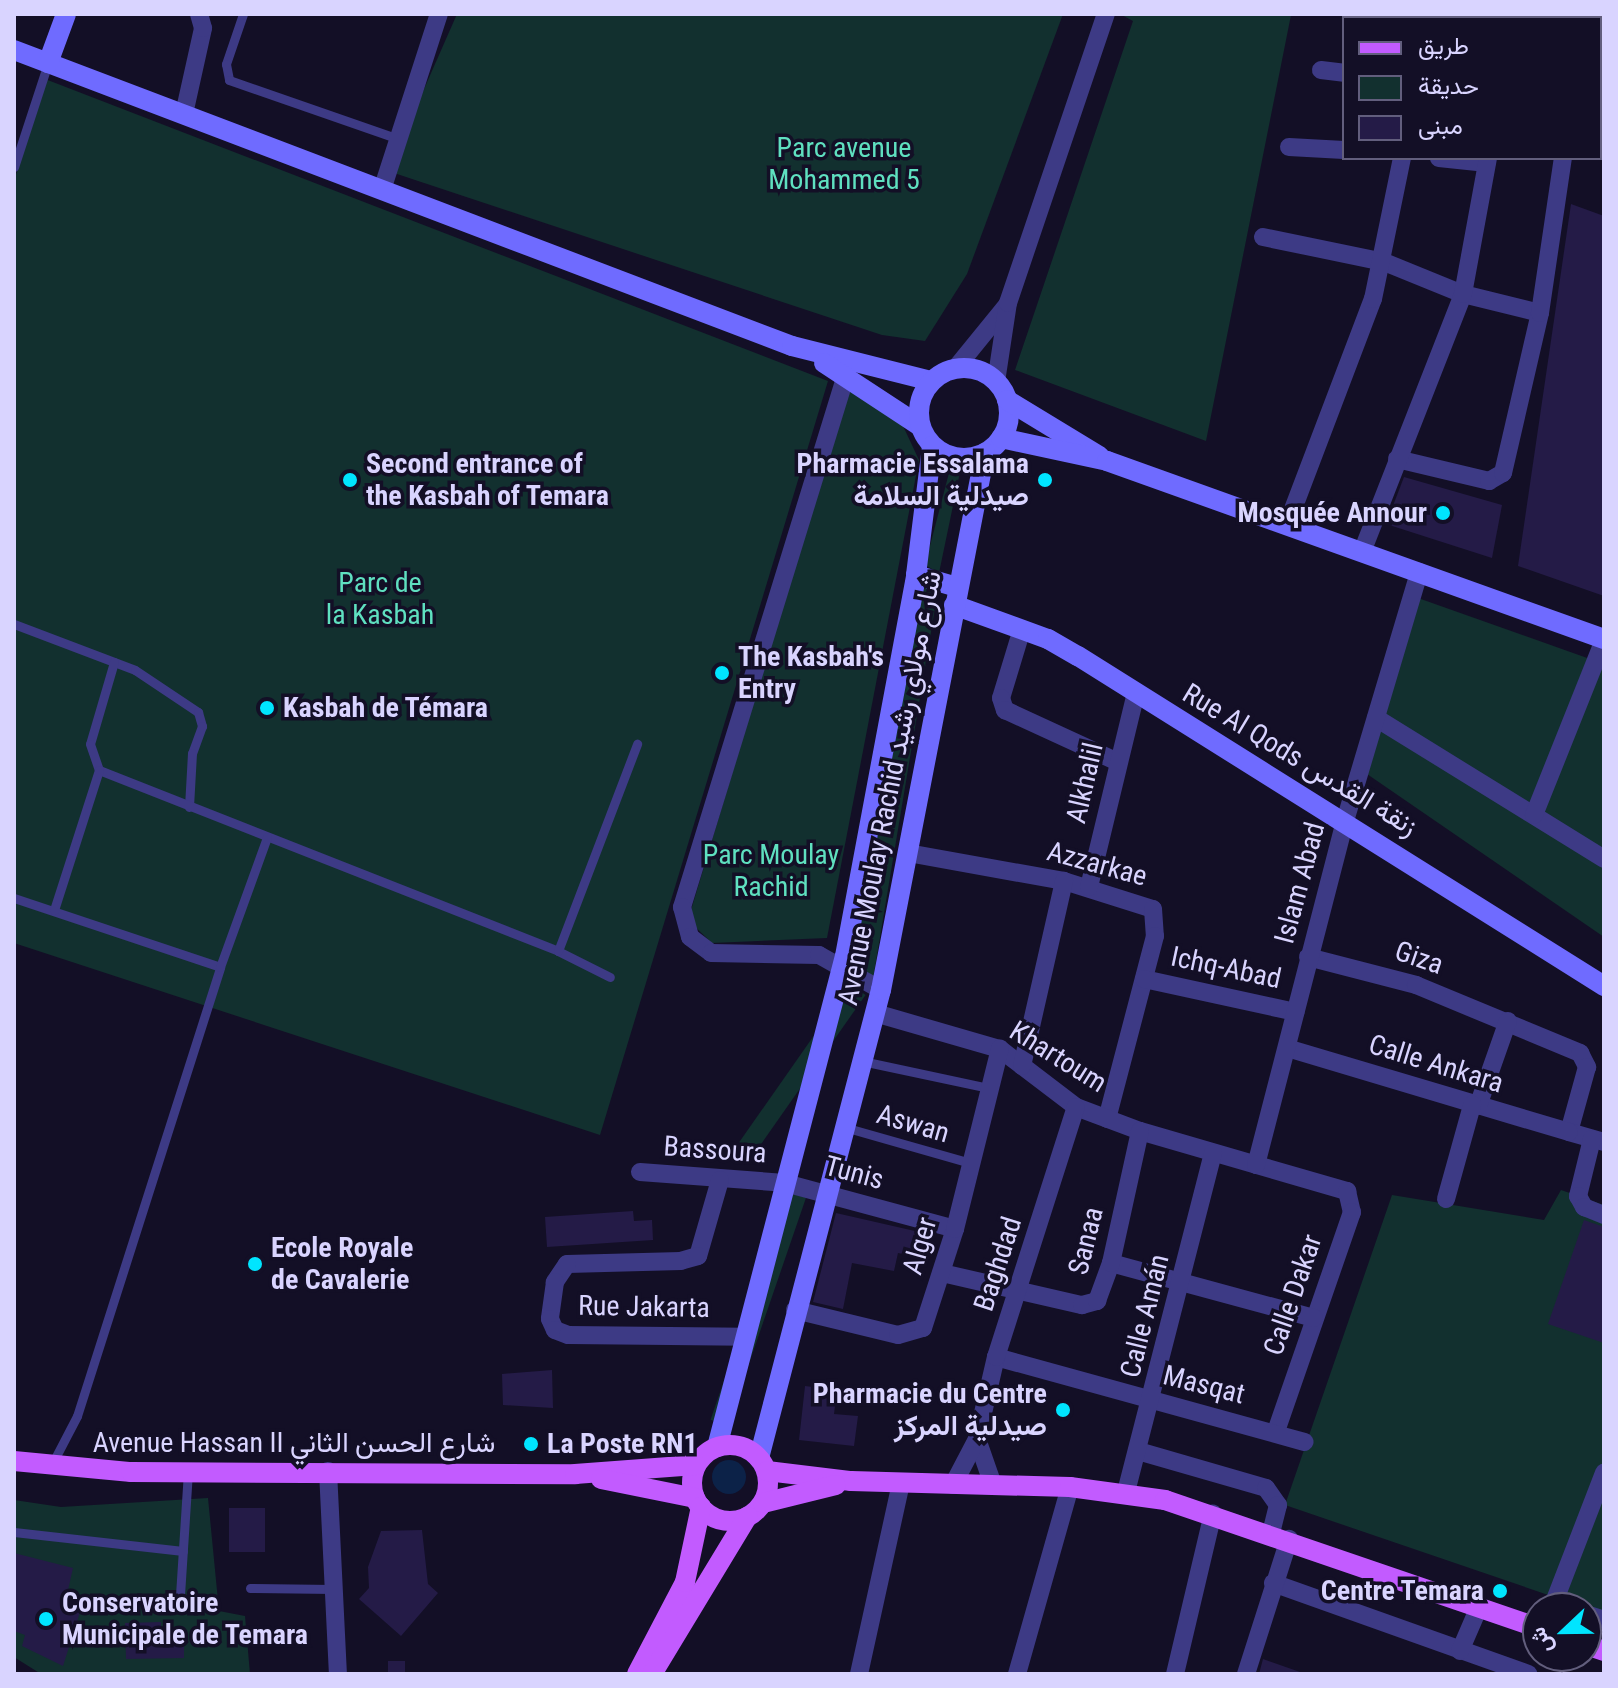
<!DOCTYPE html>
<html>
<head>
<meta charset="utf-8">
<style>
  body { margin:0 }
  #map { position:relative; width:1618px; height:1688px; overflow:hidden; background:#130f26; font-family:"Roboto Condensed",Vazirmatn,sans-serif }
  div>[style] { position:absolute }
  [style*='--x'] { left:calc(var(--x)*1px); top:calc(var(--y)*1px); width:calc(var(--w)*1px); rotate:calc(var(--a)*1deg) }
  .green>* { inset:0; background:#12302f; transform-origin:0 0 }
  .water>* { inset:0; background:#0c2248 }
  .round { border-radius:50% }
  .building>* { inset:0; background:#241b47; transform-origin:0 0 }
  .lane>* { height:9px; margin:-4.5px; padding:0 4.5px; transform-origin:4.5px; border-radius:4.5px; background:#3d3a85 }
  .street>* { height:18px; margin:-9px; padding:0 9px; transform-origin:9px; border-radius:9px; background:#3d3a85 }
  .secondary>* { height:20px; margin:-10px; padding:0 10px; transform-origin:10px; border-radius:10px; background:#6f6bff }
  .secondary>.ring { margin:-10px; padding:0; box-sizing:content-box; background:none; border:20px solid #6f6bff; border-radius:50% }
  .primary>* { height:20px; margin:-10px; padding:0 10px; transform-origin:10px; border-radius:10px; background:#c25bff }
  .primary>.ring { margin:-10px; padding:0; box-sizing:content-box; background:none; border:20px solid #c25bff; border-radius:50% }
  .dots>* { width:22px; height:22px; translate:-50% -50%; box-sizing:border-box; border:4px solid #130f26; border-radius:50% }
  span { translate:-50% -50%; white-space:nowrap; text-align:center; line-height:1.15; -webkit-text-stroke:7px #130f26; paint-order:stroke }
  .park-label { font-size:28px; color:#5fe0c0 }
  .poi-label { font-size:28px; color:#d9d4ff; font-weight:700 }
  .left { translate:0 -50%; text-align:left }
  .right { translate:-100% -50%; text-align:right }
  .street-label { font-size:28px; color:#d9d4ff }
  .frame { position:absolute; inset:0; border:16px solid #d9d4ff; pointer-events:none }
  .legend { position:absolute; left:1342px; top:16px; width:260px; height:144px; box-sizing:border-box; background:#130f26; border:2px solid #625e7d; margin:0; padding:10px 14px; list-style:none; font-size:24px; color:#d9d4ff }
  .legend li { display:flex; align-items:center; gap:16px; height:40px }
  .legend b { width:40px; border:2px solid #625e7d }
  .north { position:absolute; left:1522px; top:1592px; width:80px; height:80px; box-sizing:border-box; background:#130f26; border:2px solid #625e7d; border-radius:50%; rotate:248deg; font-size:22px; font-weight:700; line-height:32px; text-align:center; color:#d9d4ff }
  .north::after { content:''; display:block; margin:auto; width:28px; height:36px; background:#00e5ff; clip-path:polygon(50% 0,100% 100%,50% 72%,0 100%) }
</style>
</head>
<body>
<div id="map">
  <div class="green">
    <div style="clip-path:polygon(457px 14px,1063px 14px,967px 274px,925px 341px,882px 335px,388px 171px)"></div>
    <div style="clip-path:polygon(1120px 14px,1291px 15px,1206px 441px,1015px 370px,1133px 21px)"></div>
    <div style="clip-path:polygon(45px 79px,828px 381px,600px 1135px,14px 943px,14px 181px)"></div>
    <div style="clip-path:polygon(849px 385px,896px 411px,919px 460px,827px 938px,712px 943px,688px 920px)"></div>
    <div style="clip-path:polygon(950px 469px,960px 472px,939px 573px,925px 565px)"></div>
    <div style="clip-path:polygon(922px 584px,938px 590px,873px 979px,853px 962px)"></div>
    <div style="clip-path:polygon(1418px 598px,1604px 664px,1604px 937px,1367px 774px)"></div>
    <div style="left:850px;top:984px;width:19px;height:196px;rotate:35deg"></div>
    <div style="clip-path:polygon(1561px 1190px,1604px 1205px,1604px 1614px,1285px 1505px,1392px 1195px,1544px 1220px)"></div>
    <div style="left:789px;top:1192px;width:18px;height:241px;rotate:19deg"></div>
    <div style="clip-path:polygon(208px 1498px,219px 1611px,245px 1616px,250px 1674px,41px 1674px,14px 1657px,14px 1500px,61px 1507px)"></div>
  </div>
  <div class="water">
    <div class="round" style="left:712px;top:1460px;width:34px;height:34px"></div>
  </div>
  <div class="building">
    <div style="clip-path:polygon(1571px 204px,1604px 216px,1604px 596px,1518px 566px)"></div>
    <div style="clip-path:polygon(1404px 477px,1502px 505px,1492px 558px,1386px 524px)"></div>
    <div style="clip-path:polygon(633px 1211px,634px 1221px,652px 1220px,653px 1240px,547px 1247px,545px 1217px)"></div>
    <div style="clip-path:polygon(836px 1213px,928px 1234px,923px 1258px,898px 1253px,894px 1271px,852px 1263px,843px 1309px,813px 1302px)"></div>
    <div style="clip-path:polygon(1584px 1220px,1604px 1227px,1604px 1343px,1548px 1324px)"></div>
    <div style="clip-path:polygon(552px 1370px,553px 1408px,503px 1405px,502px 1374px)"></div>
    <div style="clip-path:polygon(805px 1386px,837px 1390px,834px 1414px,858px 1416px,854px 1446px,799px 1440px)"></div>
    <div style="left:229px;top:1508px;width:36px;height:44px"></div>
    <div style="clip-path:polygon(422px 1530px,428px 1584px,438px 1593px,401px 1636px,359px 1599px,369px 1588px,368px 1567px,381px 1531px)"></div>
    <div style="clip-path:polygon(14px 1553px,73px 1568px,66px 1599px,82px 1606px,63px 1666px,22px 1646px,25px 1635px,14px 1631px)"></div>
    <div style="clip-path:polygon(161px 1622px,161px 1639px,184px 1638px,184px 1658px,126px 1659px,125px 1623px)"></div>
    <div style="clip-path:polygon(1263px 1659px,1300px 1672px,1300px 1674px,1259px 1674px)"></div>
    <div style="left:388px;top:1661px;width:17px;height:13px"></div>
  </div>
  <div class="lane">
    <div style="--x:243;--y:14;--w:53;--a:108.8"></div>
    <div style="--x:226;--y:64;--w:16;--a:79"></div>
    <div style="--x:229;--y:80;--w:179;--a:19.2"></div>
    <div style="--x:14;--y:167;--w:109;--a:-71.9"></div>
    <div style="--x:14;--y:624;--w:129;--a:20.8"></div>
    <div style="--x:135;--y:670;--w:76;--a:33.7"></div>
    <div style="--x:198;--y:712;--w:15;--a:74"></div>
    <div style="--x:202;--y:726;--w:29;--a:110"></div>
    <div style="--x:192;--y:753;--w:54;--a:93.2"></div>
    <div style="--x:114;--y:662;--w:85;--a:106.3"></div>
    <div style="--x:90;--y:744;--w:28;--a:71"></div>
    <div style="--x:99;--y:770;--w:493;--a:21.5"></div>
    <div style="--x:558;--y:951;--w:58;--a:26.6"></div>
    <div style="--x:14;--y:898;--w:217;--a:18.5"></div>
    <div style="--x:54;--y:910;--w:147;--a:-72.2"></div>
    <div style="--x:558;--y:951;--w:222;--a:-69.1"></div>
    <div style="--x:862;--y:1061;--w:130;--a:12"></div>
    <div style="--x:844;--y:1127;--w:131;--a:15.9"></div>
    <div style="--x:52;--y:1464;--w:54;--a:-62.5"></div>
    <div style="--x:77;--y:1416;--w:471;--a:-72.3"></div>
    <div style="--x:220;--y:967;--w:138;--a:-70.1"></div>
    <div style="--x:14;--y:1532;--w:170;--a:6.4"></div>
    <div style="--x:250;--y:1588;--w:84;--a:0.7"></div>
    <div style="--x:180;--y:1595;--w:124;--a:-86.3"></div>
  </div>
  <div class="street">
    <div style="--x:1497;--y:14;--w:4;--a:90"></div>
    <div style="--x:1597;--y:18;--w:4;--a:-76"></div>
    <div style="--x:1321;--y:70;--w:23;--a:7"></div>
    <div style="--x:184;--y:114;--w:88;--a:-77.5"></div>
    <div style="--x:203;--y:28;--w:15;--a:-106"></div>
    <div style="--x:1289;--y:147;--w:55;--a:3.1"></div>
    <div style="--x:1439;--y:158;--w:48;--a:5.9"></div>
    <div style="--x:382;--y:190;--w:185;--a:-72.1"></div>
    <div style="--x:1263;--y:237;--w:124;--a:11.7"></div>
    <div style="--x:1384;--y:262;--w:85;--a:22.1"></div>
    <div style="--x:1463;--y:294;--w:79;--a:13.9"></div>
    <div style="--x:955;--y:369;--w:82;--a:-50.9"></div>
    <div style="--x:846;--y:375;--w:557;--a:107.13"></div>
    <div style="--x:682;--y:907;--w:31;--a:75"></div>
    <div style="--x:690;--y:937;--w:26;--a:37"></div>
    <div style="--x:711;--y:953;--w:108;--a:1.1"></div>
    <div style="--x:819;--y:955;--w:71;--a:29.4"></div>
    <div style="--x:996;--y:382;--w:80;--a:-81.4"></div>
    <div style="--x:1008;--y:303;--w:305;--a:-71.3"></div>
    <div style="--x:1397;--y:459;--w:95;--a:13.4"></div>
    <div style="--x:1489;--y:481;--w:16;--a:-30"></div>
    <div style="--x:1503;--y:473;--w:164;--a:-77"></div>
    <div style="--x:1540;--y:313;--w:157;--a:-81.6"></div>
    <div style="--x:1287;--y:525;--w:242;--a:-69.2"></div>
    <div style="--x:1373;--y:299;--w:144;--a:-78.4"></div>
    <div style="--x:1362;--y:552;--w:277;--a:-68.6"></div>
    <div style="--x:1463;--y:294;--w:138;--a:-79.6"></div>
    <div style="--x:1022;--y:629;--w:72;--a:106.9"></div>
    <div style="--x:1001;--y:698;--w:13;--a:72"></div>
    <div style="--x:1005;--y:710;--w:124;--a:24.7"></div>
    <div style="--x:1376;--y:718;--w:268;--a:31.7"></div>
    <div style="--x:1534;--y:815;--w:188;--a:-68.2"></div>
    <div style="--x:908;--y:853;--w:158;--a:10.2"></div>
    <div style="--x:1064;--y:881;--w:93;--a:17.5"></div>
    <div style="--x:1153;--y:909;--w:27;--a:86"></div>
    <div style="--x:1155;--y:936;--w:189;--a:104.7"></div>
    <div style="--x:1089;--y:887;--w:201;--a:-76.4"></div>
    <div style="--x:1308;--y:957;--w:112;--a:14.5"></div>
    <div style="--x:1416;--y:985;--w:178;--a:22.5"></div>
    <div style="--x:1580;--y:1053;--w:16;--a:63"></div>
    <div style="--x:1587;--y:1067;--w:67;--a:105.5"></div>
    <div style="--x:1569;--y:1132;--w:36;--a:16"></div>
    <div style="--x:1144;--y:979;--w:155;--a:12.3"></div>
    <div style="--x:875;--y:1013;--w:130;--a:16.1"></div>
    <div style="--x:1000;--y:1049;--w:96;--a:37.3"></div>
    <div style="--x:1076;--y:1107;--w:68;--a:20.6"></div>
    <div style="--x:1140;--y:1131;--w:216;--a:16.2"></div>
    <div style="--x:1347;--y:1191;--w:22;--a:77"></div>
    <div style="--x:1352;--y:1212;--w:233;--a:109.1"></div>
    <div style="--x:1287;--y:1048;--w:294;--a:16.6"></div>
    <div style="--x:1022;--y:1066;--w:190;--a:-77.2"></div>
    <div style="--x:1478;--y:1106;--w:90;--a:-70.6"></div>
    <div style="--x:1592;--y:1139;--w:59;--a:103.8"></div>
    <div style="--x:1578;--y:1196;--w:13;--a:61"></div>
    <div style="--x:1584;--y:1207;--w:22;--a:22"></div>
    <div style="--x:1256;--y:1165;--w:355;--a:-75.5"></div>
    <div style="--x:1345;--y:821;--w:260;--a:-73.4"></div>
    <div style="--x:640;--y:1172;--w:145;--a:4.3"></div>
    <div style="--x:785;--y:1183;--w:176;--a:15.1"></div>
    <div style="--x:720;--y:1180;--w:79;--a:106.1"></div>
    <div style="--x:698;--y:1256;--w:18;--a:164"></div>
    <div style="--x:681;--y:1261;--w:114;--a:178.5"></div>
    <div style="--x:567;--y:1264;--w:22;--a:124"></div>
    <div style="--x:555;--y:1282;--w:37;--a:98"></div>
    <div style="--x:550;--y:1319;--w:12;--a:66"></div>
    <div style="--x:555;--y:1330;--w:14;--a:21"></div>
    <div style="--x:568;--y:1335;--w:177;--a:0.6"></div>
    <div style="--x:1446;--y:1199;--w:98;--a:-74.5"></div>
    <div style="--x:1111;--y:1263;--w:210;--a:15.2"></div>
    <div style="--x:942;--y:1273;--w:144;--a:12.9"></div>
    <div style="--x:1082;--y:1305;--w:16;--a:-15"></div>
    <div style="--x:1097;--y:1301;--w:40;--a:-69.8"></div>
    <div style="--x:1111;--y:1263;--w:135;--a:-77.6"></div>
    <div style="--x:795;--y:1310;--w:106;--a:13.6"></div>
    <div style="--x:898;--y:1335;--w:26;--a:-16"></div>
    <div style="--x:923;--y:1328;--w:104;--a:-72.1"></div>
    <div style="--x:955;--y:1229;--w:186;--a:-76"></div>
    <div style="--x:996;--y:1357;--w:320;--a:15.4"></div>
    <div style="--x:977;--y:1439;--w:49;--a:70.8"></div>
    <div style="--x:1138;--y:1451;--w:133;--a:16.1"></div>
    <div style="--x:1266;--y:1488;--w:21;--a:55"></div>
    <div style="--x:1278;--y:1505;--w:29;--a:104"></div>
    <div style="--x:328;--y:1471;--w:203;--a:87.2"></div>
    <div style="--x:953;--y:1485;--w:52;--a:-62.4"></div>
    <div style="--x:977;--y:1439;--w:84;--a:-77"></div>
    <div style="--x:996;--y:1357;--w:262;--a:-72.3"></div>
    <div style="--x:1126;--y:1492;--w:350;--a:-75.6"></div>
    <div style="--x:1273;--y:1583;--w:271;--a:19.6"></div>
    <div style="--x:1553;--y:1605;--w:142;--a:-68.9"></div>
    <div style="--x:1586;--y:1614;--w:19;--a:18"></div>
    <div style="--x:1460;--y:1651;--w:48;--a:-66.6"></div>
    <div style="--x:859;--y:1674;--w:196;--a:-77.6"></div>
    <div style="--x:1017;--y:1674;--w:194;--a:-74.2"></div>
    <div style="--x:1175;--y:1674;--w:165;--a:-76.7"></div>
    <div style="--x:1246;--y:1674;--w:142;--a:-72.3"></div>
  </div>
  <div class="secondary">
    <div style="--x:14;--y:50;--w:832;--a:20.83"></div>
    <div style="--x:792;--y:346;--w:143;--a:14.1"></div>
    <div style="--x:48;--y:63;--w:52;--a:-69.8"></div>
    <div style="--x:824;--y:363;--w:115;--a:33.3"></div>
    <div class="ring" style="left:919px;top:368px;width:70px;height:70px"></div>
    <div style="--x:1007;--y:400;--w:108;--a:31.3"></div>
    <div style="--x:1001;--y:438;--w:108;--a:12.2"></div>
    <div style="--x:1107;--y:461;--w:528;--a:19.7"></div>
    <div style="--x:916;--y:575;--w:43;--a:16.3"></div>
    <div style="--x:954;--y:605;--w:100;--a:19.9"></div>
    <div style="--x:1048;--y:639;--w:34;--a:30"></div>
    <div style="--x:1078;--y:656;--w:621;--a:32.1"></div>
    <div style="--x:717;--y:1447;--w:507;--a:-75.39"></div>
    <div style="--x:845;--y:956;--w:388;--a:-79.4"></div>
    <div style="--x:916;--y:575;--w:130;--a:-82.9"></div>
    <div style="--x:759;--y:1458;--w:484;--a:-75.4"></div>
    <div style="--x:881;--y:990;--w:547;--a:-79.04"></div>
  </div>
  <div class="primary">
    <div class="ring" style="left:692px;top:1445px;width:56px;height:56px"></div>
    <div style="--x:14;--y:1461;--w:118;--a:5.4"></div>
    <div style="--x:131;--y:1472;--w:444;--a:0.3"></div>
    <div style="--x:575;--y:1474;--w:121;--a:-4.3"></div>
    <div style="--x:767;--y:1471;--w:85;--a:6.8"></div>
    <div style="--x:851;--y:1481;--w:219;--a:1.6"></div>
    <div style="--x:1070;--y:1487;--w:96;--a:7.8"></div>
    <div style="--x:1165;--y:1500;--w:394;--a:18.9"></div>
    <div style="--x:601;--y:1479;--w:96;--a:11.4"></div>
    <div style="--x:763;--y:1503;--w:75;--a:-13.9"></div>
    <div style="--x:1586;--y:1645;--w:19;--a:18"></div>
    <div style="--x:637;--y:1674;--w:104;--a:-62.4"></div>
    <div style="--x:685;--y:1582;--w:77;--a:-78"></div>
    <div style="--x:652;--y:1674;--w:184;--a:-58.8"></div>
  </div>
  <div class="dots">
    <div style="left:350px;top:480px;background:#00e5ff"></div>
    <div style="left:1045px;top:480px;background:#00e5ff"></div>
    <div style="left:1443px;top:513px;background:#00e5ff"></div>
    <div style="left:722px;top:673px;background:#00e5ff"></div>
    <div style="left:267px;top:708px;background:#00e5ff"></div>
    <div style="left:255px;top:1264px;background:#00e5ff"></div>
    <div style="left:1063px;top:1410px;background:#00e5ff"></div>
    <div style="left:531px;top:1444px;background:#00e5ff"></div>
    <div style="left:1500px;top:1591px;background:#00e5ff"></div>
    <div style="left:46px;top:1619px;background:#00e5ff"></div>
  </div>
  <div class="park-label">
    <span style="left:844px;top:164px">Parc avenue<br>Mohammed 5</span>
    <span style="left:380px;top:599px">Parc de<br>la Kasbah</span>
    <span style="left:771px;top:871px">Parc Moulay<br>Rachid</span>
  </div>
  <div class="poi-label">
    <span class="left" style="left:366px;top:480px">Second entrance of<br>the Kasbah of Temara</span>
    <span class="right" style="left:1029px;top:480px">Pharmacie Essalama<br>صيدلية السلامة</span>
    <span class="right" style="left:1427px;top:513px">Mosquée Annour</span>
    <span class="left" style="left:738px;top:673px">The Kasbah's<br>Entry</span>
    <span class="left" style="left:283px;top:708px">Kasbah de Témara</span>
    <span class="left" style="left:271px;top:1264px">Ecole Royale<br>de Cavalerie</span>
    <span class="right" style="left:1047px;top:1410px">Pharmacie du Centre<br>صيدلية المركز</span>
    <span class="left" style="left:547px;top:1444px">La Poste RN1</span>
    <span class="right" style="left:1484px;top:1591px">Centre Temara</span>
    <span class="left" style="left:62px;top:1619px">Conservatoire<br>Municipale de Temara</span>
  </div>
  <div class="street-label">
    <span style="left:1300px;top:760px;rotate:31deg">Rue Al Qods زنقة القدس</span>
    <span style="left:1085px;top:783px;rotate:-77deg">Alkhalil</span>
    <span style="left:890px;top:788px;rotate:-79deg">Avenue Moulay Rachid شارع مولاي رشيد</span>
    <span style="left:1097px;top:864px;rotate:15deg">Azzarkae</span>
    <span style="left:1300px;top:883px;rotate:-75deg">Islam Abad</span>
    <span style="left:1419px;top:958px;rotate:19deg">Giza</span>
    <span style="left:1226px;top:968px;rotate:12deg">Ichq-Abad</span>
    <span style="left:1058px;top:1057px;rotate:32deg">Khartoum</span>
    <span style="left:1436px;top:1064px;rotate:17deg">Calle Ankara</span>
    <span style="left:913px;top:1124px;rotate:16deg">Aswan</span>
    <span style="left:715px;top:1150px;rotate:4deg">Bassoura</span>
    <span style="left:854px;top:1173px;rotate:15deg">Tunis</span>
    <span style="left:1086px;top:1241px;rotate:-76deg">Sanaa</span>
    <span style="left:920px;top:1246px;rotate:-74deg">Alger</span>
    <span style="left:998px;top:1264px;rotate:-72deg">Baghdad</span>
    <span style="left:1293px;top:1295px;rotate:-71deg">Calle Dakar</span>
    <span style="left:644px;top:1307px;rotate:1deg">Rue Jakarta</span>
    <span style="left:1145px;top:1316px;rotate:-76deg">Calle Amán</span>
    <span style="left:1204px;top:1385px;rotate:14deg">Masqat</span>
    <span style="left:294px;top:1443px">Avenue Hassan II شارع الحسن الثاني</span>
  </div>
  <div class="frame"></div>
  <ul class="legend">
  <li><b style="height:10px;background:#c25bff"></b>طريق</li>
  <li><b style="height:22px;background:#12302f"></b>حديقة</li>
  <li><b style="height:22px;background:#241b47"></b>مبنى</li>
  </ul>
  <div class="north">ش</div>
</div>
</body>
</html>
